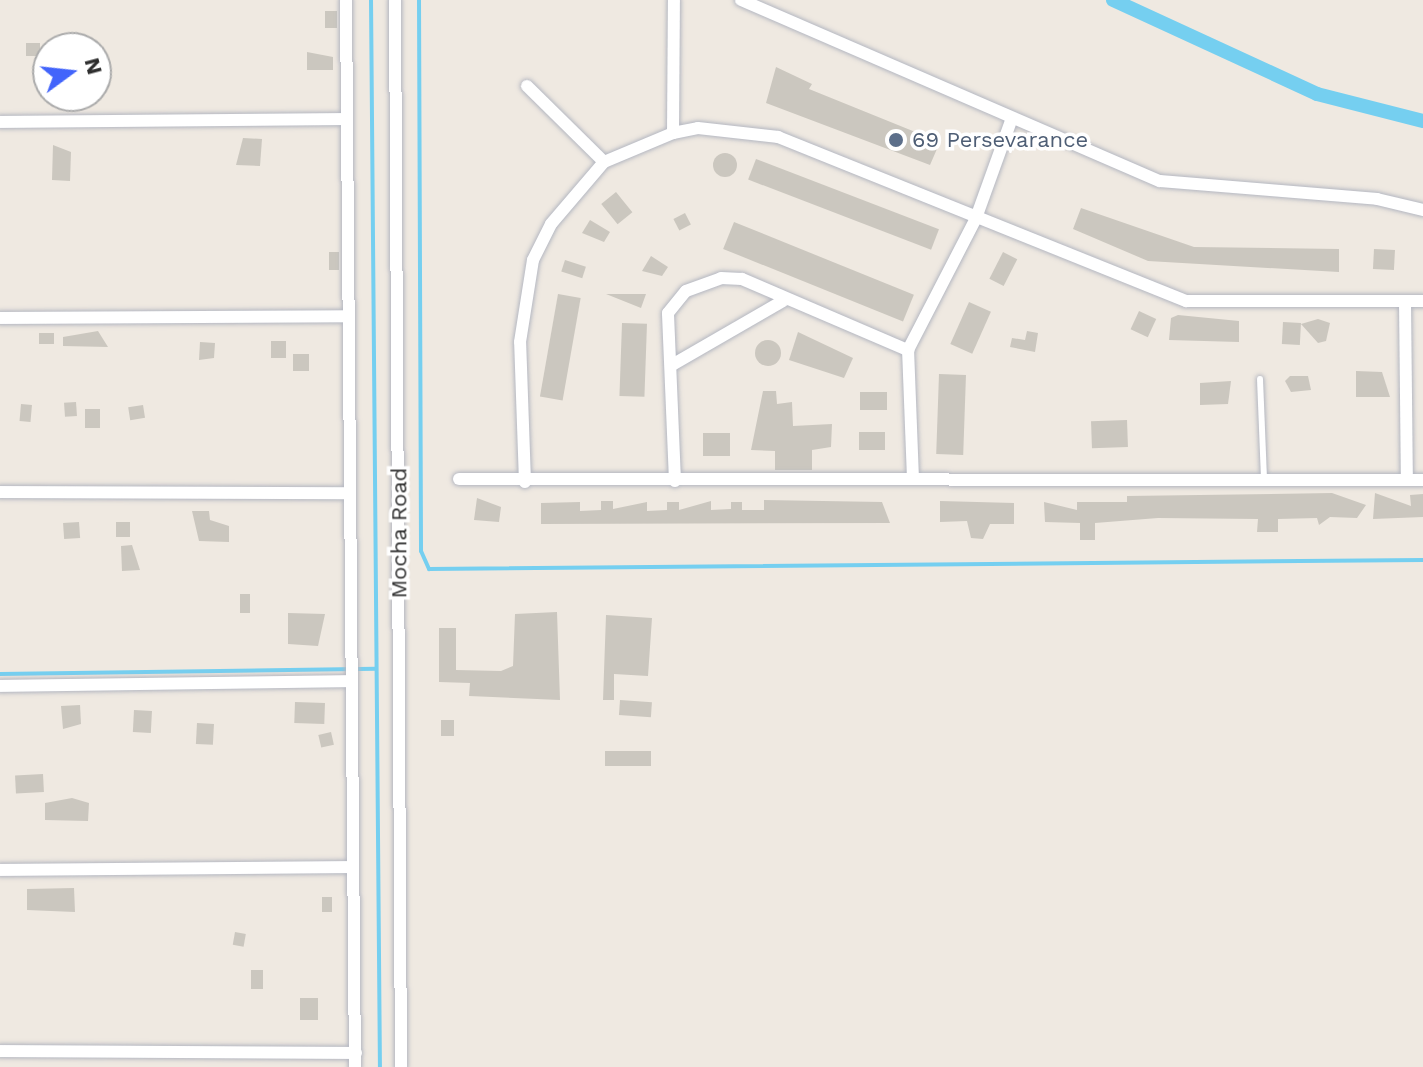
<!DOCTYPE html>
<html>
<head>
<meta charset="utf-8">
<style>
  body { margin:0 }
  #map { position:relative; width:1423px; height:1067px; overflow:hidden; background:#efe9e1; font-family:"Work Sans",sans-serif }
  div>[style] { position:absolute }
  [style*='--x'] { left:calc(var(--x)*1px); top:calc(var(--y)*1px); width:calc(var(--w)*1px); rotate:calc(var(--a)*1deg) }
  .stream>* { height:4px; margin:-2px; padding:0 2px; transform-origin:2px; border-radius:2px; background:#75cff0 }
  .canal>* { height:14px; margin:-7px; padding:0 7px; transform-origin:7px; border-radius:7px; background:#75cff0 }
  .building>* { inset:0; background:#cbc7bf; transform-origin:0 0 }
  .round { border-radius:50% }
  .roads { filter:drop-shadow(0 0 2px #b4b7c1) drop-shadow(0 0 2px #b4b7c1) }
  .service>* { height:6px; margin:-3px; padding:0 3px; transform-origin:3px; border-radius:3px; background:#fff }
  .minor>* { height:12px; margin:-6px; padding:0 6px; transform-origin:6px; border-radius:6px; background:#fff }
  .dots>* { width:22px; height:22px; translate:-50% -50%; box-sizing:border-box; border:4px solid #fff; border-radius:50% }
  span { translate:-50% -50%; white-space:nowrap; text-align:center; line-height:1.15; -webkit-text-stroke:7px #fff; paint-order:stroke }
  .service-label { font-size:22px; color:#4e5e75 }
  .left { translate:0 -50%; text-align:left }
  .street-label { font-size:22px; color:#2e2e2e }
  .north { position:absolute; left:32px; top:32px; width:80px; height:80px; box-sizing:border-box; background:#fff; border:2px solid #ababab; border-radius:50%; rotate:75deg; font-size:22px; font-weight:700; line-height:32px; text-align:center; color:#2e2e2e }
  .north::after { content:''; display:block; margin:auto; width:28px; height:36px; background:#4264fb; clip-path:polygon(50% 0,100% 100%,50% 72%,0 100%) }
</style>
</head>
<body>
<div id="map">
  <div class="stream">
    <div style="--x:371;--y:0;--w:1067;--a:89.52"></div>
    <div style="--x:419;--y:0;--w:551;--a:89.79"></div>
    <div style="--x:421;--y:551;--w:20;--a:66"></div>
    <div style="--x:429;--y:569;--w:994;--a:-0.52"></div>
    <div style="--x:0;--y:674;--w:376;--a:-0.8"></div>
  </div>
  <div class="canal">
    <div style="--x:1113;--y:0;--w:225;--a:24.7"></div>
    <div style="--x:1317;--y:94;--w:109;--a:14.3"></div>
  </div>
  <div class="building">
    <div style="left:325px;top:11px;width:12px;height:17px"></div>
    <div style="left:26px;top:43px;width:14px;height:13px"></div>
    <div style="clip-path:polygon(307px 52px,333px 57px,333px 70px,307px 70px)"></div>
    <div style="clip-path:polygon(776px 67px,812px 84px,809px 89px,940px 142px,930px 165px,766px 103px)"></div>
    <div style="clip-path:polygon(243px 138px,262px 139px,260px 166px,236px 165px)"></div>
    <div style="clip-path:polygon(53px 145px,71px 152px,70px 181px,52px 180px)"></div>
    <div class="round" style="left:713px;top:153px;width:24px;height:24px"></div>
    <div style="left:756px;top:159px;width:196px;height:22px;rotate:21deg"></div>
    <div style="left:616px;top:192px;width:26px;height:19px;rotate:51deg"></div>
    <div style="clip-path:polygon(1081px 208px,1194px 247px,1339px 249px,1339px 272px,1148px 261px,1073px 229px)"></div>
    <div style="left:685px;top:213px;width:13px;height:13px;rotate:63deg"></div>
    <div style="clip-path:polygon(590px 220px,610px 232px,604px 242px,582px 233px)"></div>
    <div style="left:734px;top:222px;width:194px;height:29px;rotate:22deg"></div>
    <div style="left:1374px;top:249px;width:21px;height:20px;rotate:3deg"></div>
    <div style="left:329px;top:252px;width:10px;height:18px"></div>
    <div style="left:1003px;top:252px;width:16px;height:30px;rotate:27deg"></div>
    <div style="clip-path:polygon(651px 256px,668px 267px,662px 276px,642px 271px)"></div>
    <div style="left:565px;top:260px;width:22px;height:12px;rotate:18deg"></div>
    <div style="left:558px;top:294px;width:23px;height:104px;rotate:10deg"></div>
    <div style="clip-path:polygon(606px 294px,646px 294px,641px 308px)"></div>
    <div style="left:969px;top:302px;width:24px;height:46px;rotate:24deg"></div>
    <div style="left:1139px;top:311px;width:19px;height:20px;rotate:25deg"></div>
    <div style="clip-path:polygon(1178px 315px,1239px 321px,1239px 342px,1169px 340px,1171px 318px)"></div>
    <div style="clip-path:polygon(1318px 319px,1330px 323px,1326px 341px,1318px 343px,1301px 324px)"></div>
    <div style="left:1283px;top:322px;width:18px;height:22px;rotate:3deg"></div>
    <div style="left:622px;top:323px;width:25px;height:73px;rotate:2deg"></div>
    <div style="clip-path:polygon(98px 331px,108px 347px,63px 346px,63px 337px)"></div>
    <div style="clip-path:polygon(1027px 331px,1038px 333px,1035px 352px,1010px 347px,1012px 338px,1025px 340px)"></div>
    <div style="clip-path:polygon(798px 332px,853px 358px,844px 378px,789px 360px)"></div>
    <div style="left:54px;top:333px;width:11px;height:15px;rotate:90deg"></div>
    <div class="round" style="left:755px;top:340px;width:26px;height:26px"></div>
    <div style="left:286px;top:341px;width:17px;height:15px;rotate:90deg"></div>
    <div style="clip-path:polygon(200px 342px,215px 343px,214px 358px,199px 360px)"></div>
    <div style="left:293px;top:354px;width:16px;height:17px"></div>
    <div style="clip-path:polygon(1356px 371px,1382px 372px,1390px 397px,1356px 397px)"></div>
    <div style="left:939px;top:374px;width:27px;height:80px;rotate:2deg"></div>
    <div style="clip-path:polygon(1290px 376px,1308px 376px,1311px 390px,1291px 392px,1285px 381px)"></div>
    <div style="clip-path:polygon(1231px 381px,1228px 404px,1200px 405px,1200px 383px)"></div>
    <div style="clip-path:polygon(763px 391px,776px 391px,777px 404px,792px 402px,793px 426px,832px 424px,831px 447px,812px 450px,812px 470px,775px 470px,775px 451px,751px 450px)"></div>
    <div style="left:860px;top:392px;width:27px;height:18px"></div>
    <div style="left:76px;top:402px;width:14px;height:12px;rotate:86deg"></div>
    <div style="left:21px;top:404px;width:11px;height:17px;rotate:5deg"></div>
    <div style="left:143px;top:405px;width:13px;height:15px;rotate:81deg"></div>
    <div style="left:85px;top:409px;width:15px;height:19px"></div>
    <div style="left:1127px;top:420px;width:27px;height:36px;rotate:88deg"></div>
    <div style="left:859px;top:432px;width:26px;height:18px"></div>
    <div style="left:703px;top:433px;width:27px;height:23px"></div>
    <div style="clip-path:polygon(1332px 493px,1366px 505px,1357px 518px,1330px 517px,1319px 525px,1317px 518px,1278px 519px,1278px 532px,1257px 532px,1258px 519px,1158px 518px,1095px 523px,1095px 540px,1080px 540px,1080px 523px,1045px 522px,1044px 502px,1077px 510px,1077px 502px,1127px 502px,1127px 496px)"></div>
    <div style="clip-path:polygon(1375px 493px,1411px 506px,1410px 495px,1423px 494px,1423px 517px,1373px 519px)"></div>
    <div style="clip-path:polygon(477px 498px,501px 507px,499px 522px,474px 520px)"></div>
    <div style="clip-path:polygon(764px 500px,882px 502px,890px 523px,541px 524px,541px 503px,580px 502px,580px 511px,601px 510px,601px 501px,613px 501px,613px 509px,647px 502px,647px 511px,667px 510px,667px 502px,679px 502px,679px 510px,711px 501px,711px 510px,731px 509px,731px 502px,742px 502px,742px 510px,764px 510px)"></div>
    <div style="clip-path:polygon(940px 501px,1014px 503px,1014px 524px,990px 524px,983px 539px,971px 538px,967px 521px,940px 522px)"></div>
    <div style="clip-path:polygon(192px 511px,209px 511px,210px 520px,229px 526px,229px 542px,199px 541px)"></div>
    <div style="left:79px;top:522px;width:16px;height:16px;rotate:86deg"></div>
    <div style="left:116px;top:522px;width:14px;height:15px"></div>
    <div style="clip-path:polygon(132px 545px,140px 570px,122px 571px,121px 546px)"></div>
    <div style="left:240px;top:594px;width:10px;height:19px"></div>
    <div style="clip-path:polygon(557px 612px,560px 700px,469px 696px,470px 683px,439px 682px,439px 628px,456px 628px,456px 670px,501px 671px,513px 666px,515px 614px)"></div>
    <div style="clip-path:polygon(288px 613px,325px 614px,318px 646px,288px 644px)"></div>
    <div style="clip-path:polygon(606px 615px,652px 618px,648px 676px,614px 674px,614px 700px,603px 700px)"></div>
    <div style="left:620px;top:700px;width:32px;height:15px;rotate:4deg"></div>
    <div style="left:295px;top:702px;width:30px;height:21px;rotate:2deg"></div>
    <div style="clip-path:polygon(80px 705px,81px 724px,63px 729px,61px 706px)"></div>
    <div style="left:134px;top:710px;width:18px;height:22px;rotate:3deg"></div>
    <div style="left:441px;top:720px;width:13px;height:16px"></div>
    <div style="left:197px;top:723px;width:17px;height:21px;rotate:3deg"></div>
    <div style="left:331px;top:732px;width:13px;height:13px;rotate:77deg"></div>
    <div style="left:651px;top:751px;width:15px;height:46px;rotate:90deg"></div>
    <div style="left:43px;top:774px;width:18px;height:28px;rotate:87deg"></div>
    <div style="clip-path:polygon(72px 798px,89px 803px,88px 821px,45px 820px,45px 803px)"></div>
    <div style="clip-path:polygon(74px 888px,75px 912px,27px 910px,27px 889px)"></div>
    <div style="left:322px;top:897px;width:10px;height:15px"></div>
    <div style="left:235px;top:932px;width:11px;height:13px;rotate:10deg"></div>
    <div style="left:251px;top:970px;width:12px;height:19px"></div>
    <div style="left:300px;top:998px;width:18px;height:22px"></div>
  </div>
  <div class="roads">
    <div class="service">
      <div style="--x:1260;--y:379;--w:101;--a:87.7"></div>
    </div>
    <div class="minor">
      <div style="--x:346;--y:0;--w:1067;--a:89.52"></div>
      <div style="--x:395;--y:0;--w:1067;--a:89.68"></div>
      <div style="--x:741;--y:0;--w:456;--a:23.4"></div>
      <div style="--x:1160;--y:181;--w:218;--a:4.7"></div>
      <div style="--x:1377;--y:199;--w:47;--a:13.4"></div>
      <div style="--x:527;--y:86;--w:108;--a:44.6"></div>
      <div style="--x:0;--y:122;--w:343;--a:-0.5"></div>
      <div style="--x:673;--y:133;--w:133;--a:-89.6"></div>
      <div style="--x:1405;--y:301;--w:179;--a:89.4"></div>
      <div style="--x:0;--y:318;--w:348;--a:-0.3"></div>
      <div style="--x:672;--y:365;--w:128;--a:-30"></div>
      <div style="--x:459;--y:479;--w:964;--a:0.06"></div>
      <div style="--x:913;--y:479;--w:129;--a:-92.2"></div>
      <div style="--x:908;--y:350;--w:148;--a:-62.7"></div>
      <div style="--x:976;--y:218;--w:106;--a:-70.2"></div>
      <div style="--x:675;--y:481;--w:168;--a:-92.4"></div>
      <div style="--x:668;--y:313;--w:28;--a:-51"></div>
      <div style="--x:686;--y:291;--w:37;--a:-20"></div>
      <div style="--x:721;--y:278;--w:21;--a:3"></div>
      <div style="--x:742;--y:279;--w:181;--a:23.2"></div>
      <div style="--x:525;--y:482;--w:140;--a:-92"></div>
      <div style="--x:520;--y:342;--w:83;--a:-81"></div>
      <div style="--x:533;--y:260;--w:40;--a:-63.4"></div>
      <div style="--x:551;--y:224;--w:82;--a:-49.5"></div>
      <div style="--x:604;--y:162;--w:75;--a:-22.8"></div>
      <div style="--x:673;--y:133;--w:25;--a:-11"></div>
      <div style="--x:698;--y:128;--w:81;--a:6.4"></div>
      <div style="--x:778;--y:137;--w:440;--a:21.9"></div>
      <div style="--x:1186;--y:301;--w:237;--a:0"></div>
      <div style="--x:0;--y:492;--w:346;--a:0.2"></div>
      <div style="--x:0;--y:686;--w:352;--a:-0.8"></div>
      <div style="--x:0;--y:870;--w:351;--a:-0.5"></div>
      <div style="--x:0;--y:1051;--w:356;--a:0.3"></div>
    </div>
  </div>
  <div class="dots">
    <div style="left:896px;top:140px;background:#5c6f8a"></div>
  </div>
  <div class="service-label">
    <span class="left" style="left:912px;top:140px">69 Persevarance</span>
  </div>
  <div class="street-label">
    <span style="left:399px;top:533px;rotate:-90deg">Mocha Road</span>
  </div>
  <div class="north">N</div>
</div>
</body>
</html>
